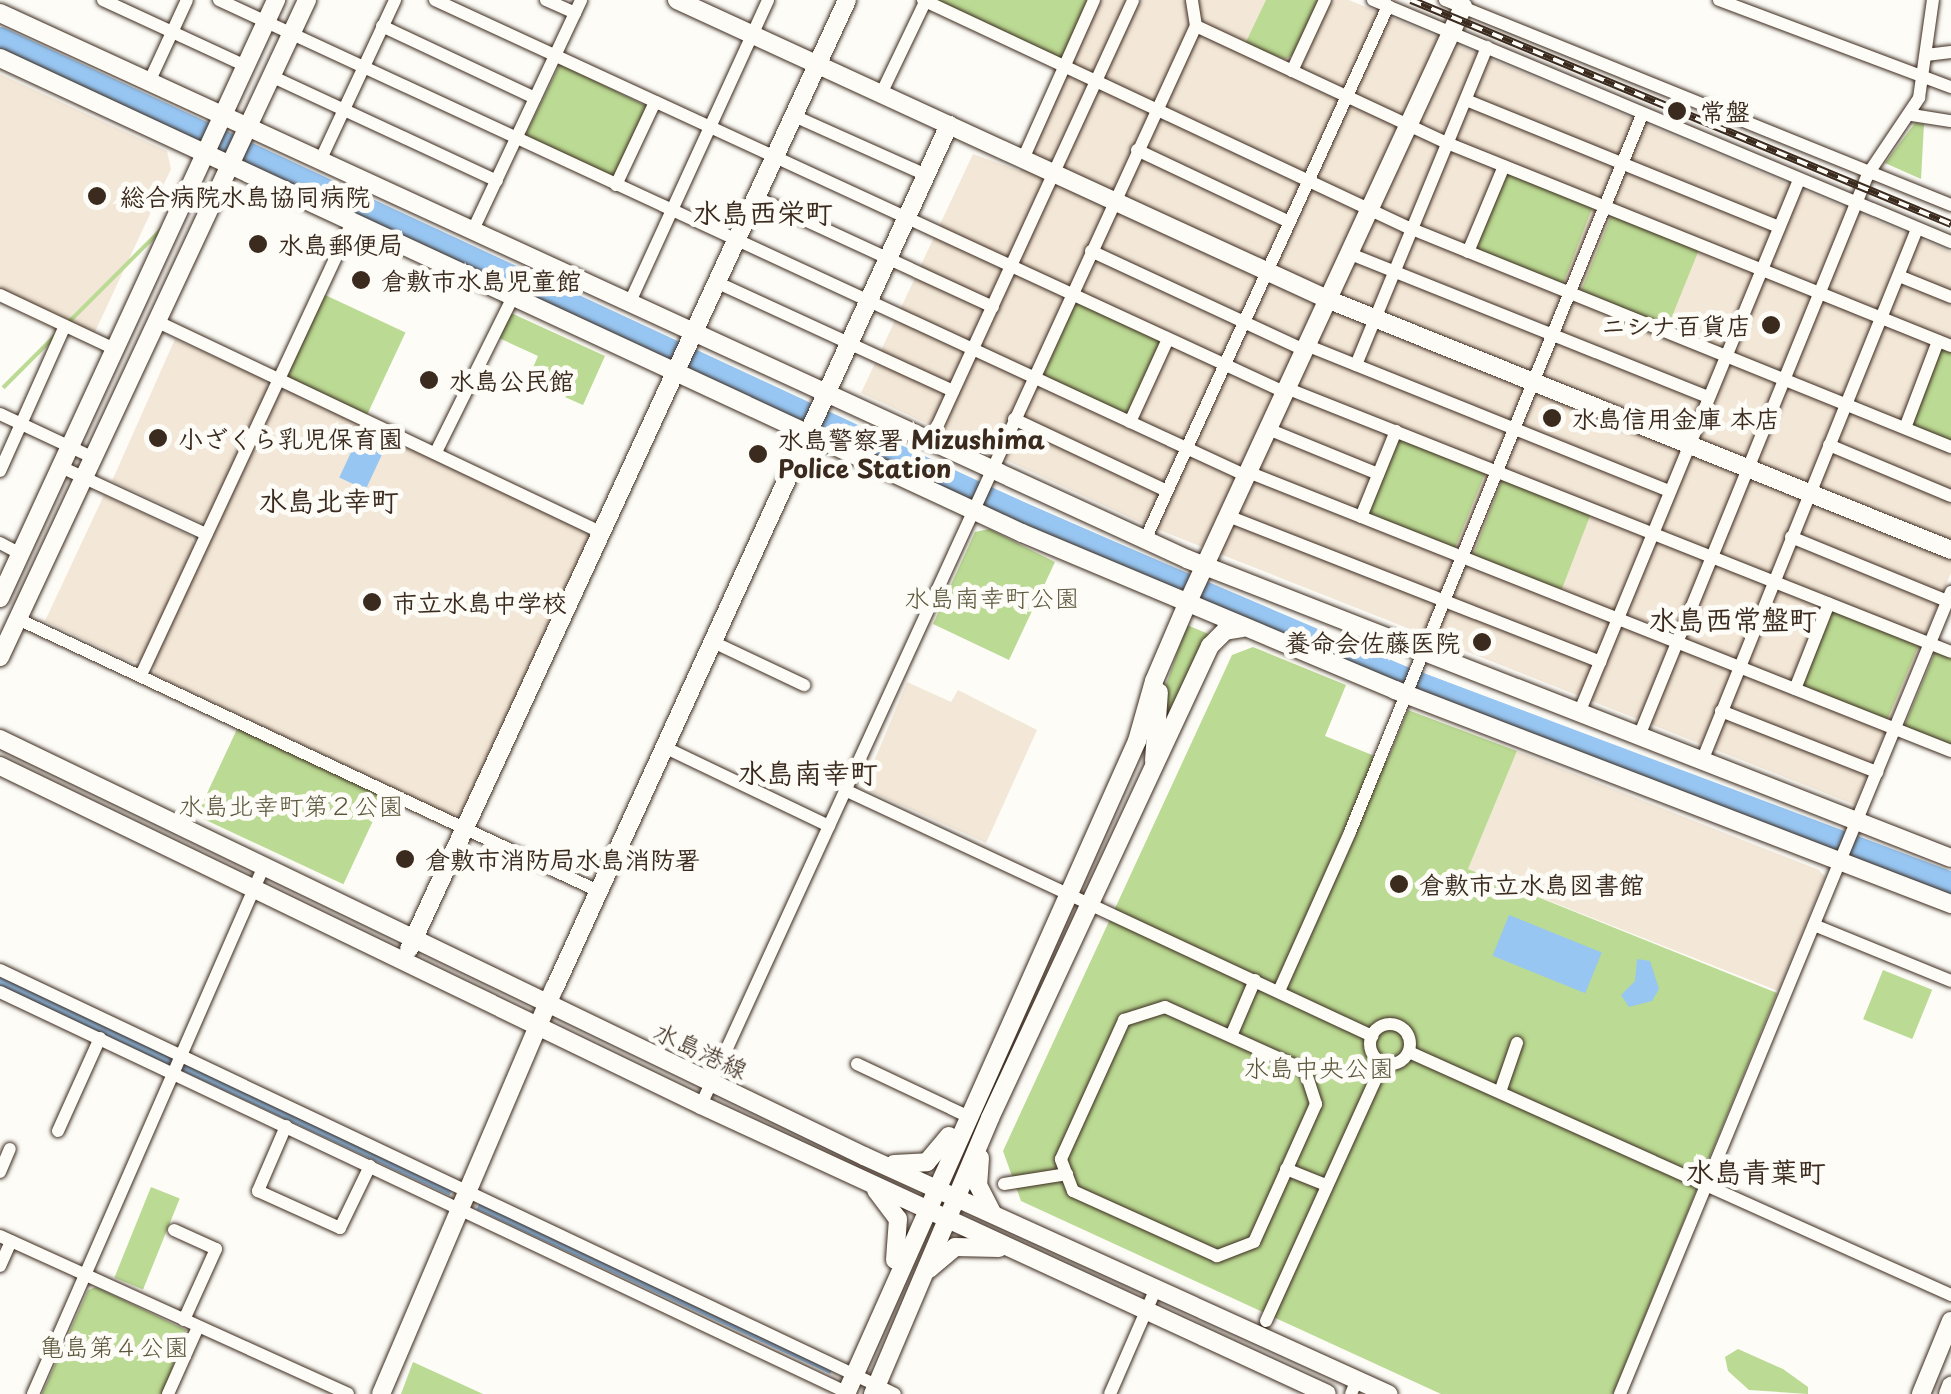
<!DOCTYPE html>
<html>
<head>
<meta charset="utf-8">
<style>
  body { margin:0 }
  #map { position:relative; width:1951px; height:1394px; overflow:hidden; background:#fdfcf7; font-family:"Playpen Sans","Klee One",sans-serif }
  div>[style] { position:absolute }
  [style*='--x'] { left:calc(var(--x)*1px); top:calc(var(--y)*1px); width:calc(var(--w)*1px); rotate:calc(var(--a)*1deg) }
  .built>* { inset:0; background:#f3e7d7 }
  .green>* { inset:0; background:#bbda93; transform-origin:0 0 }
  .water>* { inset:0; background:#97c6f2; transform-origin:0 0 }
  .stream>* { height:4px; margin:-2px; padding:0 2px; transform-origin:2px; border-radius:2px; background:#97c6f2 }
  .river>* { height:25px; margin:-12.5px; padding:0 12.5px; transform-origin:12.5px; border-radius:12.5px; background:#97c6f2 }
  .roads { filter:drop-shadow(0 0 2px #3b2a1e) drop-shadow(0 0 2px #3b2a1e) }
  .street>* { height:12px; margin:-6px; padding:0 6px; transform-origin:6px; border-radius:6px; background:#fdfcf7 }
  .street>.ring { margin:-6px; padding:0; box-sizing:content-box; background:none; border:12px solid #fdfcf7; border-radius:50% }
  .secondary>* { height:18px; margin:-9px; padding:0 9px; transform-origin:9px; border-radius:9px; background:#fdfcf7 }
  .rail>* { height:8px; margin-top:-4px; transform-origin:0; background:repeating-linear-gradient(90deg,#fdfcf7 0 11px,#3b2a1e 0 22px); box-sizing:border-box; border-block:2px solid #3b2a1e }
  .dots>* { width:28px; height:28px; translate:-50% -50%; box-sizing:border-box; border:5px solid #fdfcf7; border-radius:50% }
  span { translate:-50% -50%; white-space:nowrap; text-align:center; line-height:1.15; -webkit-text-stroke:10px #fdfcf7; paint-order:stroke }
  .poi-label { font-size:25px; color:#3b2a1e; font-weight:700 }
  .left { translate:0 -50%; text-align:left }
  .right { translate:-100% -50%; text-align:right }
  .park-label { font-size:25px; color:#5b563b }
  .street-label { font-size:25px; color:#3b2a1e }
  .neighbourhood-label { font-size:28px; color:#3b2a1e; font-weight:700 }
</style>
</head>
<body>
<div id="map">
  <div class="built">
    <div style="clip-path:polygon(1098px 0,1349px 0,1951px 252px,1951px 573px,1855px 805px,1144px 524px,861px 393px,973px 154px,1020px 171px)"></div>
    <div style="clip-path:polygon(0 74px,167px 151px,171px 169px,94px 334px,0 291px)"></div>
    <div style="clip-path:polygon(175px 339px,264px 379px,268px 389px,208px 519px,200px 522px,112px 481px)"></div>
    <div style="clip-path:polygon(289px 390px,587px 530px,590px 541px,463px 814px,452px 816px,155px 675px,153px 664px,280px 392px)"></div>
    <div style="clip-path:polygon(104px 495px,191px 536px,195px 547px,144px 659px,132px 662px,45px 621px)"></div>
    <div style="clip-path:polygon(907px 682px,951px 702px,958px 690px,1037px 730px,986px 843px,863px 788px)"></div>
    <div style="clip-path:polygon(1517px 751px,1819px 870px,1825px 877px,1778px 991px,1468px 869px)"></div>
  </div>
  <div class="green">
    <div style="clip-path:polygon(936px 0,1090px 0,1062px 61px)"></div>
    <div style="clip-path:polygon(1266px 0,1319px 0,1294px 54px,1285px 59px,1245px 44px)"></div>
    <div style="left:560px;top:64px;width:98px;height:81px;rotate:26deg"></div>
    <div style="clip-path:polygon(1915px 123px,1924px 124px,1921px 179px,1885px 163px)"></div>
    <div style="left:1505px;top:173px;width:94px;height:82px;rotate:21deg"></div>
    <div style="left:206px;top:182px;width:4px;height:289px;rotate:45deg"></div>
    <div style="left:1612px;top:214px;width:94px;height:84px;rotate:22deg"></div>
    <div style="left:323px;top:294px;width:91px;height:92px;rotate:25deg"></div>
    <div style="left:1076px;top:302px;width:94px;height:82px;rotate:24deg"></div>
    <div style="clip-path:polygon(511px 313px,605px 356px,583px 405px,542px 387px,529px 377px,538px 356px,499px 338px)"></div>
    <div style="clip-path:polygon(1940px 347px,1951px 352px,1951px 442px,1909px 424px)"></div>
    <div style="left:1397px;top:438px;width:95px;height:84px;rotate:22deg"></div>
    <div style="left:1502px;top:480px;width:95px;height:83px;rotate:21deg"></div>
    <div style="clip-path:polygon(989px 529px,1055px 562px,1009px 660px,933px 624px,975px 532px)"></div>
    <div style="left:1831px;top:609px;width:95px;height:83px;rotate:23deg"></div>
    <div style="clip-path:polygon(1187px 625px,1211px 635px,1161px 733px,1164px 690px)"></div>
    <div style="clip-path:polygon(1253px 647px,1346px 685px,1325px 736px,1387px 761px,1408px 710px,1517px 751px,1468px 869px,1777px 993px,1613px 1394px,1441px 1394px,1021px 1201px,1003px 1151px,1232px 655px)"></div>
    <div style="clip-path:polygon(1935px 652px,1951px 658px,1951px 746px,1904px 727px)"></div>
    <div style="left:238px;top:727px;width:162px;height:98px;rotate:25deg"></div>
    <div style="left:1883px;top:970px;width:53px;height:53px;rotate:22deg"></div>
    <div style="left:151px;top:1187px;width:31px;height:98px;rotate:22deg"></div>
    <div style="clip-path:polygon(96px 1287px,186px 1330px,163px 1394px,42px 1394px,88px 1290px)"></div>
    <div style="clip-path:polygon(1738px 1349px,1783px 1369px,1808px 1387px,1808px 1394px,1749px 1390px,1728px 1371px,1725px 1357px)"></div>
    <div style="clip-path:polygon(413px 1362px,483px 1394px,401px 1394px)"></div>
  </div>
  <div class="water">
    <div style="left:360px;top:433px;width:29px;height:49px;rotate:25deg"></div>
    <div style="left:1509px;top:915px;width:100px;height:44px;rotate:22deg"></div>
    <div style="clip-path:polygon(1637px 959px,1650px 961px,1659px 989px,1652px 1001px,1629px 1007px,1621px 995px,1635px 981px)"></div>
    <div style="left:0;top:976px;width:500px;height:9px;rotate:25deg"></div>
    <div style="left:480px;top:1202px;width:390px;height:8px;rotate:25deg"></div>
  </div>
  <div class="stream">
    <div style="--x:0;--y:32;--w:232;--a:25.6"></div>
    <div style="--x:245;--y:149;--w:481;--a:24.9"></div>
    <div style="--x:690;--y:354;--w:136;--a:24.9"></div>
    <div style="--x:821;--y:415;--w:406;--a:23.7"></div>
    <div style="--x:1201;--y:582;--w:218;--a:22.9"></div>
    <div style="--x:1402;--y:667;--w:587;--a:20.84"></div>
  </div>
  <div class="river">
    <div style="--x:0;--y:39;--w:1142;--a:24.97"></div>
    <div style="--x:1035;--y:521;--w:396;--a:23.2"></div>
    <div style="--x:1399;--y:677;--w:590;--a:20.56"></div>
  </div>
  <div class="roads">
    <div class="street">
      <div style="--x:103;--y:0;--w:157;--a:24.8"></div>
      <div style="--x:219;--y:0;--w:1133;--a:24.85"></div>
      <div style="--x:435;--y:0;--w:935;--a:24.78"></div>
      <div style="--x:546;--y:0;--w:32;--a:24"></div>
      <div style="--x:923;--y:0;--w:535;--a:25.13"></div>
      <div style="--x:1407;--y:227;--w:587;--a:22.02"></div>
      <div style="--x:1373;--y:0;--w:627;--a:22.72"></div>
      <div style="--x:1445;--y:0;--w:546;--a:22.05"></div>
      <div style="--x:1719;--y:0;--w:248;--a:20.6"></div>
      <div style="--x:382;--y:26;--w:169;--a:25.2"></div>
      <div style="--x:1196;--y:26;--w:277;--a:25"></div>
      <div style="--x:1447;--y:143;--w:543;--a:21.94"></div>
      <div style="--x:1926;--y:55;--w:25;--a:-7"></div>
      <div style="--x:1292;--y:71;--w:78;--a:-65.1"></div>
      <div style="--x:271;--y:76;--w:249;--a:24.9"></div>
      <div style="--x:150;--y:80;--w:88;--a:-65.2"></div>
      <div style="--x:881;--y:94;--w:104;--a:-64.4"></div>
      <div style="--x:1466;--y:100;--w:338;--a:22.1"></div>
      <div style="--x:792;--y:115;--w:147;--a:24.1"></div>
      <div style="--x:1912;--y:115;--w:39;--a:9"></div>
      <div style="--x:1137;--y:150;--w:168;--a:25.3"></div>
      <div style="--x:1023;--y:159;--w:174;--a:-65.9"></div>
      <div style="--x:320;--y:161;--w:178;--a:-65"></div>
      <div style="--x:616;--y:185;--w:92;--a:-64.8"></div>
      <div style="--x:755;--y:197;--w:262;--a:24.8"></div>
      <div style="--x:472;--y:232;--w:256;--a:-64.8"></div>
      <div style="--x:1091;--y:251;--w:235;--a:24.9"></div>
      <div style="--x:1468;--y:252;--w:93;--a:-67.3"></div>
      <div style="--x:1348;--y:253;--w:388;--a:21.8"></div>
      <div style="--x:1899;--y:276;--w:56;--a:22"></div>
      <div style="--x:716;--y:282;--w:261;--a:24.7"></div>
      <div style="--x:0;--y:295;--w:127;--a:25.2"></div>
      <div style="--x:629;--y:304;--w:334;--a:-65.4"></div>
      <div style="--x:158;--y:322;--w:489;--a:25.4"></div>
      <div style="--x:1306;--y:345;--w:392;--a:21.9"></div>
      <div style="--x:1356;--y:365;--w:344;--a:-67.6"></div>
      <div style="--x:1286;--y:388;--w:715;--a:21.65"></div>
      <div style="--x:0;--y:414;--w:104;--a:25.1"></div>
      <div style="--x:1014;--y:419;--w:169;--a:25.2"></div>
      <div style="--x:1130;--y:422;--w:91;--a:-65.4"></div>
      <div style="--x:1905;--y:428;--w:93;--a:-69.2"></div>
      <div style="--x:1268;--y:429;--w:119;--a:22.2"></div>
      <div style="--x:930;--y:442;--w:486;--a:-65.3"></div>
      <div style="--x:1829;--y:445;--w:132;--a:22.7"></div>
      <div style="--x:436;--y:452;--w:171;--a:-63.6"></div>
      <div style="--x:61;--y:467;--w:160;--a:24.8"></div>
      <div style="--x:0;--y:471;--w:159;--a:-65.9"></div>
      <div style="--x:1248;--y:472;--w:756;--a:21.65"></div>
      <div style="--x:1228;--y:516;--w:400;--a:21.4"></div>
      <div style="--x:1361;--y:517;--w:93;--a:-67.9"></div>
      <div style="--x:1791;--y:537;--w:169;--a:22.3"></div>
      <div style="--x:1145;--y:540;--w:587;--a:-65.53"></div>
      <div style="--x:0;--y:543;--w:24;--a:28"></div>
      <div style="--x:18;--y:619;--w:641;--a:25.12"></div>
      <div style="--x:713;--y:642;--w:101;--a:25.3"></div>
      <div style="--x:141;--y:675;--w:497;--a:-65"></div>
      <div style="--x:1795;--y:689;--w:92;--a:-68.4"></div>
      <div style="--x:1721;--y:711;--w:168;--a:21.4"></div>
      <div style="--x:1579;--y:713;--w:577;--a:-67.57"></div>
      <div style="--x:1639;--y:736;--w:607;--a:-67.83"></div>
      <div style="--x:1868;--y:174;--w:92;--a:-56.1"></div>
      <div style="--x:1919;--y:98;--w:99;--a:-81.9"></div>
      <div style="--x:664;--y:747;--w:183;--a:25.6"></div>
      <div style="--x:1702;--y:761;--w:574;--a:-67.99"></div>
      <div style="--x:845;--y:790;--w:582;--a:25.02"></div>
      <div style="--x:1814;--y:925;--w:148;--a:22.2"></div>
      <div style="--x:0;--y:970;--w:990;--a:25.35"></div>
      <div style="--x:1279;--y:991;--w:174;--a:-65.9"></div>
      <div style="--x:1350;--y:832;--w:774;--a:-67.84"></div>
      <div style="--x:0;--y:992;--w:940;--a:25.31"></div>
      <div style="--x:1165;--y:1007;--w:154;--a:24.2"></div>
      <div style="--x:1305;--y:1070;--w:36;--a:72"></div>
      <div style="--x:1316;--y:1104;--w:151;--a:114.2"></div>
      <div style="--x:1254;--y:1242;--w:40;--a:159"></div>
      <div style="--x:1217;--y:1256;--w:158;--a:-155.7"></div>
      <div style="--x:1073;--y:1191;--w:34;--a:-111"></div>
      <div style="--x:1061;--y:1159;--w:153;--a:-65.6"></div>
      <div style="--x:1124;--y:1020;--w:43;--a:-17.6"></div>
      <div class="ring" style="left:1370px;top:1024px;width:28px;height:28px"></div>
      <div style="--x:1231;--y:1036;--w:61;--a:-66.8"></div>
      <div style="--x:1409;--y:1052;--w:594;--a:24.15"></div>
      <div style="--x:857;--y:1064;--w:117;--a:25.3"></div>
      <div style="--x:1500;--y:1092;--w:52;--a:-70.9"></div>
      <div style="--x:701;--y:1105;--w:1187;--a:-65.36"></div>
      <div style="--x:1196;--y:26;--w:26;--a:-99"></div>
      <div style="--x:286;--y:1126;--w:71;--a:113.3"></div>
      <div style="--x:258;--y:1191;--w:90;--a:24.3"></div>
      <div style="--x:340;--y:1228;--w:69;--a:-64.2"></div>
      <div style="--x:58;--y:1131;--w:102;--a:-65.7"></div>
      <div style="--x:1286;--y:1169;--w:43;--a:21.8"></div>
      <div style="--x:0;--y:1172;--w:25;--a:-67"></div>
      <div style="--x:1004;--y:1184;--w:64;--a:-9"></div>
      <div style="--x:174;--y:1230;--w:46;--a:24.3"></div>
      <div style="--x:216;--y:1249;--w:78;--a:114.3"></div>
      <div style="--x:0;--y:1236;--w:382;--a:24.4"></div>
      <div style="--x:0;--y:1266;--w:27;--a:-66"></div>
      <div style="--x:1266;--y:1321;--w:283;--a:-65.6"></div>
      <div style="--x:33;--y:1394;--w:574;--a:-66.38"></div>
      <div style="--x:168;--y:1394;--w:73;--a:-65.9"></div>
      <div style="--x:1110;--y:1394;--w:116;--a:-66.5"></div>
      <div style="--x:1351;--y:1394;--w:15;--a:-67"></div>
      <div style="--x:1620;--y:1394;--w:868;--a:-67.57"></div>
    </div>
    <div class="secondary">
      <div style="--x:677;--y:0;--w:715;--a:24.7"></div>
      <div style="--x:1327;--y:299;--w:673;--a:21.91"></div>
      <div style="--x:0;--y:13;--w:1307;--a:24.7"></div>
      <div style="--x:1187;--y:559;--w:820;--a:21.37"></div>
      <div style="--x:0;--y:58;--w:1127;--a:24.93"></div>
      <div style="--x:1022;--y:533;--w:405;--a:22.8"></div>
      <div style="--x:1395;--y:690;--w:596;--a:21.05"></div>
      <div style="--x:0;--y:598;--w:659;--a:-65.22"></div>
      <div style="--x:0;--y:657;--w:725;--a:-64.95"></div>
      <div style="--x:0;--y:739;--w:959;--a:25.76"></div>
      <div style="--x:864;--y:1156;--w:576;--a:24.43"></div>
      <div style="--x:1154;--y:761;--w:69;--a:-85.9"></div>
      <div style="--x:0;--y:766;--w:779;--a:25.81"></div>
      <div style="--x:701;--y:1105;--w:689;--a:24.78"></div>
      <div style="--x:409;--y:949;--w:1045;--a:-65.22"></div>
      <div style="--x:980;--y:1158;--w:27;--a:94"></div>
      <div style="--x:978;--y:1185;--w:31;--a:63"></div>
      <div style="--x:894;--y:1164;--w:33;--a:-3"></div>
      <div style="--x:927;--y:1162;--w:34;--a:-50"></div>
      <div style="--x:876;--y:1190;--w:36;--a:53"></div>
      <div style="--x:898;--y:1219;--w:41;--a:94.2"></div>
      <div style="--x:929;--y:1269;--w:34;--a:-40"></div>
      <div style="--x:955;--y:1247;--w:44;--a:1.3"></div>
      <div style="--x:381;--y:1394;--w:443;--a:-66.9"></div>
      <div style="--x:555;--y:987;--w:948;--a:-65.44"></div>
      <div style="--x:846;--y:1394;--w:715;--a:-65.98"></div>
      <div style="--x:1137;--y:741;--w:62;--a:-74.2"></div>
      <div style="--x:1154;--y:681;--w:84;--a:-66.8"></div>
      <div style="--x:1187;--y:604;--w:658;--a:-65.19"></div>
      <div style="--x:873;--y:1394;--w:300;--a:-67"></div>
      <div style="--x:990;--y:1118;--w:521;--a:-65.01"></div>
      <div style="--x:1210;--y:646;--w:21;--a:-45"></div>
      <div style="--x:1225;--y:631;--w:17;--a:-10"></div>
      <div style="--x:1921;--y:1394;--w:79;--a:-67.7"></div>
      <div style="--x:1948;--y:1394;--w:9;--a:-69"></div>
    </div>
  </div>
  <div class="rail">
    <div style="--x:1411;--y:0;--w:585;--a:22.53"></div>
  </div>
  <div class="dots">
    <div style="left:1677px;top:111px;background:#3b2a1e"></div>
    <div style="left:97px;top:196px;background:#3b2a1e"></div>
    <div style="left:258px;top:244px;background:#3b2a1e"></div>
    <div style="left:361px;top:280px;background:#3b2a1e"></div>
    <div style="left:1771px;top:325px;background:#3b2a1e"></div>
    <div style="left:429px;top:380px;background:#3b2a1e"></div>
    <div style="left:1552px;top:418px;background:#3b2a1e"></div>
    <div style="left:158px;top:438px;background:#3b2a1e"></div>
    <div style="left:758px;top:454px;background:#3b2a1e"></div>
    <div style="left:372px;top:602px;background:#3b2a1e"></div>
    <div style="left:1482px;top:642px;background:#3b2a1e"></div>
    <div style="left:405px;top:859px;background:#3b2a1e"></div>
    <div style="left:1399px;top:884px;background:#3b2a1e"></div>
  </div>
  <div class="poi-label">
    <span class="left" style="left:1700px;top:111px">常盤</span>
    <span class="left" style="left:120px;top:196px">総合病院水島協同病院</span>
    <span class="left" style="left:278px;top:244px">水島郵便局</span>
    <span class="left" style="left:381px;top:280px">倉敷市水島児童館</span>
    <span class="right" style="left:1751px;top:325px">ニシナ百貨店</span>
    <span class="left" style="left:449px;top:380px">水島公民館</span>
    <span class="left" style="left:1572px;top:418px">水島信用金庫 本店</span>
    <span class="left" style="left:178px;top:438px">小ざくら乳児保育園</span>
    <span class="left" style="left:778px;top:454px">水島警察署 Mizushima<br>Police Station</span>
    <span class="left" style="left:392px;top:602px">市立水島中学校</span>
    <span class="right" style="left:1460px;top:642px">養命会佐藤医院</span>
    <span class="left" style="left:425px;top:859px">倉敷市消防局水島消防署</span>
    <span class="left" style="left:1419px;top:884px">倉敷市立水島図書館</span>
  </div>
  <div class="park-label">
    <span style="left:992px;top:597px">水島南幸町公園</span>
    <span style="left:291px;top:805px">水島北幸町第２公園</span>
    <span style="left:1319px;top:1067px">水島中央公園</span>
    <span style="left:114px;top:1346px">亀島第４公園</span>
  </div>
  <div class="street-label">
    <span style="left:701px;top:1050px;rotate:25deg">水島港線</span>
  </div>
  <div class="neighbourhood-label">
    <span style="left:763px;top:212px">水島西栄町</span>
    <span style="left:329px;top:500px">水島北幸町</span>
    <span style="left:1733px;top:619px">水島西常盤町</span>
    <span style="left:808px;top:772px">水島南幸町</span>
    <span style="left:1756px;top:1171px">水島青葉町</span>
  </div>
</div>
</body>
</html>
